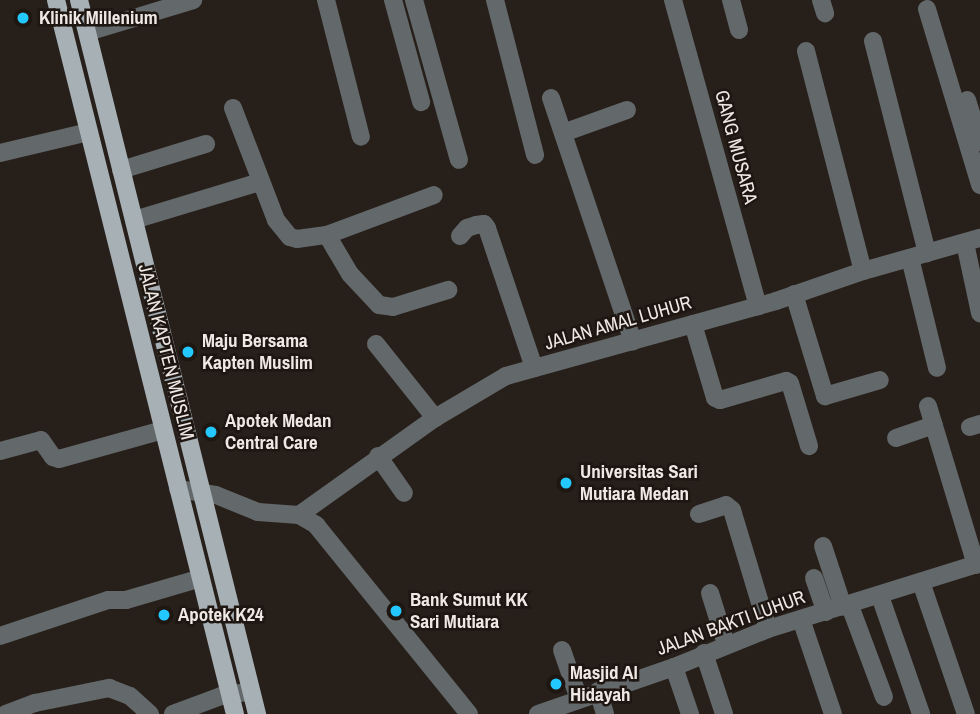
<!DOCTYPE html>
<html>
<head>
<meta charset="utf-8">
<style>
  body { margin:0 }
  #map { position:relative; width:980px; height:714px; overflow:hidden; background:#271f1a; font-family:"Archivo Narrow",sans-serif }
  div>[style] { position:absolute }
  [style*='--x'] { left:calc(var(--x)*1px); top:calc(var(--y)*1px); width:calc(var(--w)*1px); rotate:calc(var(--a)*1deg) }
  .minor>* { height:18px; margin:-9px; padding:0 9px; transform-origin:9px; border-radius:9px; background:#63686a }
  .major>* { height:18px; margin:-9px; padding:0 9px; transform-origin:9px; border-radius:9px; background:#a6b0b5 }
  .dots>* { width:19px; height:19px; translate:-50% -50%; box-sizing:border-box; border:4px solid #1e1611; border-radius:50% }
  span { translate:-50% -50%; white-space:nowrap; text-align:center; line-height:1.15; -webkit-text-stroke:5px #1e1611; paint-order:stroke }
  .poi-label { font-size:19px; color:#efe9e6; font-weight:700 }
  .left { translate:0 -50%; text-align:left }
  .street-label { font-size:19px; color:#efe9e6 }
</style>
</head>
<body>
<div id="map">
  <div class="minor">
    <div style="--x:326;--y:0;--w:141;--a:75.7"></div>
    <div style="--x:393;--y:0;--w:106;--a:74.6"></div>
    <div style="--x:414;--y:0;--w:166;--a:74.3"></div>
    <div style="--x:495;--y:0;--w:160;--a:75.5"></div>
    <div style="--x:673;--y:0;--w:318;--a:74.5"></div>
    <div style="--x:731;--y:0;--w:31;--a:75"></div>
    <div style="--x:821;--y:0;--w:14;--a:73"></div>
    <div style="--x:927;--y:9;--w:184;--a:73.2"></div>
    <div style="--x:88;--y:32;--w:110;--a:-16.9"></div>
    <div style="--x:873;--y:41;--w:219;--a:75.7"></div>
    <div style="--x:806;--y:51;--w:227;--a:75.5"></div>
    <div style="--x:551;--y:98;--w:257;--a:71.4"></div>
    <div style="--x:967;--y:100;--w:44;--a:72.8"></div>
    <div style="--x:233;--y:108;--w:120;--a:69"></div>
    <div style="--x:276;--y:220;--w:22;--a:51"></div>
    <div style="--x:290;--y:237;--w:7;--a:16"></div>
    <div style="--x:297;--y:239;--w:30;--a:-8"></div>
    <div style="--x:327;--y:235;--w:114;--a:-20.5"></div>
    <div style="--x:563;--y:133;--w:68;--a:-19.8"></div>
    <div style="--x:0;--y:153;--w:91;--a:-13.3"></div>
    <div style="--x:121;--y:170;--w:89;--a:-17"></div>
    <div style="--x:134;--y:220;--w:132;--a:-16.8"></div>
    <div style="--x:327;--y:235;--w:45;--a:59.5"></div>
    <div style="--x:350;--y:274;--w:42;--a:46.9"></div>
    <div style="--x:379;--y:305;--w:14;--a:8"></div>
    <div style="--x:393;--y:307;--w:58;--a:-17.2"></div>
    <div style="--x:460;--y:236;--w:11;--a:-49"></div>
    <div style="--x:467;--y:228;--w:9;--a:-18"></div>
    <div style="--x:476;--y:225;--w:8;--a:-7"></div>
    <div style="--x:484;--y:224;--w:5;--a:53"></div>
    <div style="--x:487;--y:228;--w:148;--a:71.4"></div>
    <div style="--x:965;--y:243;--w:72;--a:77.9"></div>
    <div style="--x:910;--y:258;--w:113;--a:76.2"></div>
    <div style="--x:794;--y:294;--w:107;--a:73.1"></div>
    <div style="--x:825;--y:396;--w:57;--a:-16.2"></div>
    <div style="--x:693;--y:324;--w:77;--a:73.4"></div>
    <div style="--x:715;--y:398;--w:5;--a:22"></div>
    <div style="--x:720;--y:400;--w:69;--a:-16.1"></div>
    <div style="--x:786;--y:381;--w:4;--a:27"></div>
    <div style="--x:790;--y:383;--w:66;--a:73.2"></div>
    <div style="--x:376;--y:344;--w:95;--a:51.4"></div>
    <div style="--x:928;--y:406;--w:166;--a:73.2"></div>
    <div style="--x:970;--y:427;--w:10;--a:-17"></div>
    <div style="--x:896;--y:438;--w:40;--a:-18.9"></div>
    <div style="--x:0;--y:451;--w:42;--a:-15"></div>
    <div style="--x:41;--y:440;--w:21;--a:55"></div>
    <div style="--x:53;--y:457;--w:6;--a:18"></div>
    <div style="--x:59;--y:459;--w:108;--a:-15.6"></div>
    <div style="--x:378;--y:456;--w:45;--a:54.9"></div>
    <div style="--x:178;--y:489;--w:38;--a:9"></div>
    <div style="--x:216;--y:495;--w:45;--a:22"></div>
    <div style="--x:258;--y:512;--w:41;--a:4.2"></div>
    <div style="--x:299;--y:515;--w:20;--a:30"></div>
    <div style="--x:316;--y:525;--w:243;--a:51"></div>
    <div style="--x:699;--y:514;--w:28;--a:-18"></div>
    <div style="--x:726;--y:505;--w:8;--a:40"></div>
    <div style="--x:732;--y:510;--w:124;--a:73.2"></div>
    <div style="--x:299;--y:515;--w:167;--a:-35.5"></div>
    <div style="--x:435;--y:418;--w:82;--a:-30.6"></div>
    <div style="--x:506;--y:376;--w:280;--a:-15.5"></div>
    <div style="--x:776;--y:301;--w:92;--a:-19"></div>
    <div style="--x:863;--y:271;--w:122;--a:-15.8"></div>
    <div style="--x:823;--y:546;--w:64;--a:71.8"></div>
    <div style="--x:814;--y:578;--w:36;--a:71"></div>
    <div style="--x:921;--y:582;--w:139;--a:71.2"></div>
    <div style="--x:710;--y:593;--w:53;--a:72.6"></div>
    <div style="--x:880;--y:596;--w:125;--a:70.8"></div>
    <div style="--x:850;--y:606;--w:97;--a:69.5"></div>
    <div style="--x:801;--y:619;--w:100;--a:71.4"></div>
    <div style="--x:0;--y:636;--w:114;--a:-18.4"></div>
    <div style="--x:108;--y:600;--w:18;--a:0"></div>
    <div style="--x:126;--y:600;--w:78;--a:-16.3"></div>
    <div style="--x:562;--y:650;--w:52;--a:70.9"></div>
    <div style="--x:704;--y:653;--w:64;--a:71.8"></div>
    <div style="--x:674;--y:667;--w:50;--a:71.2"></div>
    <div style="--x:598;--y:691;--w:24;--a:73"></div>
    <div style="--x:6;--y:714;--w:31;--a:-21"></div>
    <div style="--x:35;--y:703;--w:76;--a:-11.5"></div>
    <div style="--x:109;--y:688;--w:22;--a:21"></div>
    <div style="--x:130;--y:696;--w:27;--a:42"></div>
    <div style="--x:173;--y:714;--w:51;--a:-20.6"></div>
    <div style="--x:221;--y:696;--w:30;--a:-9"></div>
    <div style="--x:538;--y:714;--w:144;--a:-19.1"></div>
    <div style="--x:674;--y:667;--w:101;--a:-22"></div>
    <div style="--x:768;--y:629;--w:222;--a:-17.3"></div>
  </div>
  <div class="major">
    <div style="--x:56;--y:0;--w:736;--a:75.93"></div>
    <div style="--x:79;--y:0;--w:736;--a:76"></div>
  </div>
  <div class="dots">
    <div style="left:23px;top:18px;background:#23c9fe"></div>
    <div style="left:188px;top:352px;background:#23c9fe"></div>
    <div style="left:211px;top:432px;background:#23c9fe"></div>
    <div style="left:566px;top:483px;background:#23c9fe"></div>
    <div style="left:396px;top:611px;background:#23c9fe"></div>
    <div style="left:164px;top:615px;background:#23c9fe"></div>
    <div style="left:556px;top:684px;background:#23c9fe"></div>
  </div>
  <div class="poi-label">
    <span class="left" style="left:39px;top:18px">Klinik Millenium</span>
    <span class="left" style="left:202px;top:352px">Maju Bersama<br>Kapten Muslim</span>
    <span class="left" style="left:225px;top:432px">Apotek Medan<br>Central Care</span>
    <span class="left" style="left:580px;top:483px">Universitas Sari<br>Mutiara Medan</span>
    <span class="left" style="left:410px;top:611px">Bank Sumut KK<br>Sari Mutiara</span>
    <span class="left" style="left:178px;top:615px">Apotek K24</span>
    <span class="left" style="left:570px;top:684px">Masjid Al<br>Hidayah</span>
  </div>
  <div class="street-label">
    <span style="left:736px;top:147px;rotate:75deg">GANG MUSARA</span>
    <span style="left:618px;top:323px;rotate:-16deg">JALAN AMAL LUHUR</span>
    <span style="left:166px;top:352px;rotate:76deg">JALAN KAPTEN MUSLIM</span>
    <span style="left:731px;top:623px;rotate:-20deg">JALAN BAKTI LUHUR</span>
  </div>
</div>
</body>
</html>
